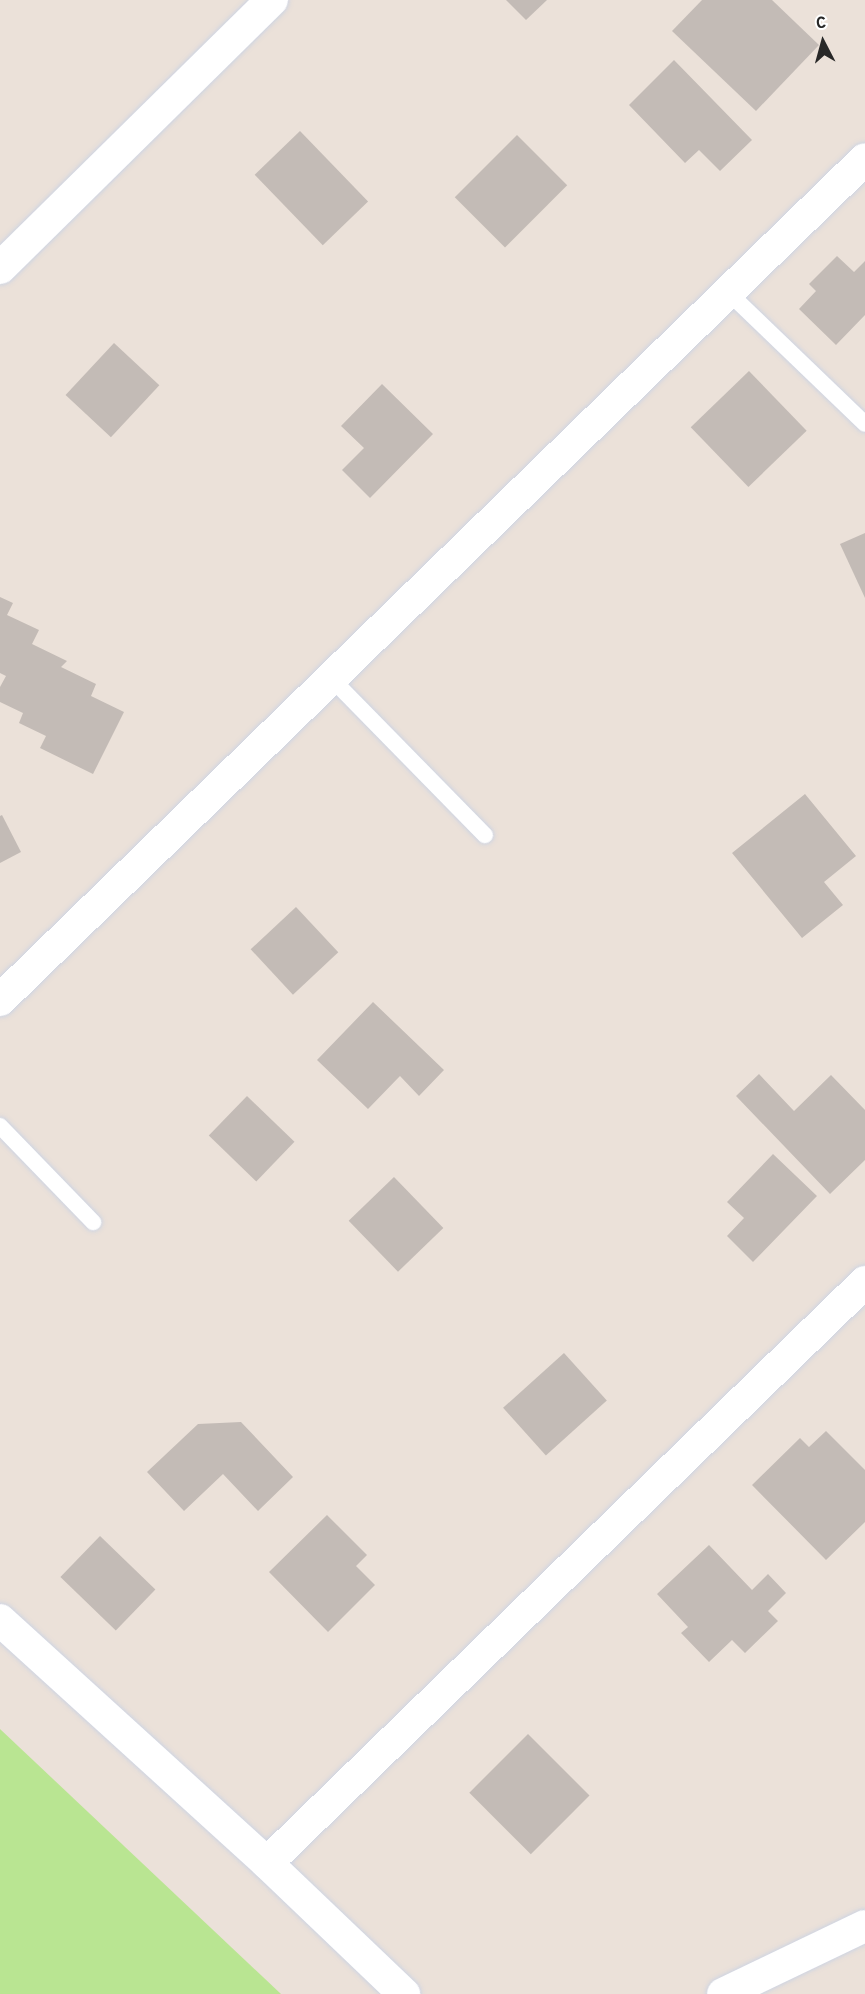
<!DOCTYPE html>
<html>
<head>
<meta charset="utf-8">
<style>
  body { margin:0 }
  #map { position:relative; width:865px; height:1994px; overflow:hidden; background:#ebe1d9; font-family:Overpass,sans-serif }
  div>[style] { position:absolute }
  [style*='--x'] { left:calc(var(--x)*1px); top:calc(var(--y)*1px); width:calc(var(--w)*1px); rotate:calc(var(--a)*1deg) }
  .green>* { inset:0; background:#b9e592 }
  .building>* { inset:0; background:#c3bbb6; transform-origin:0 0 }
  .roads { filter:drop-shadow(0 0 2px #ced4e2) drop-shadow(0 0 2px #ced4e2) }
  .lane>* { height:16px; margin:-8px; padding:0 8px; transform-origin:8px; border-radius:8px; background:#fff }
  .street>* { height:32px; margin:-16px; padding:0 16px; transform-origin:16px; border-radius:16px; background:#fff }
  span { translate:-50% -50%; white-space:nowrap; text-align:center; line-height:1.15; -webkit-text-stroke:5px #fff; paint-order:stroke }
  .north { position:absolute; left:793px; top:12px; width:60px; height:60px; -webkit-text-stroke:4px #fff; paint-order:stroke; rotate:354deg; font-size:16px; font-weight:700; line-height:24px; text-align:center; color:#282828 }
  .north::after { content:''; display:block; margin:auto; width:21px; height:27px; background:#282828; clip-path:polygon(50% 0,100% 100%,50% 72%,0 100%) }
</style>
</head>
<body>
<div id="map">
  <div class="green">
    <div style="clip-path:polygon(0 1729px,281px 1994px,0 1994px)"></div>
  </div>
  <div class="building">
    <div style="clip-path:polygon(506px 0,547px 0,526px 20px)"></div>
    <div style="clip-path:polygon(702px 0,772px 0,819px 45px,756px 111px,672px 31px)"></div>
    <div style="clip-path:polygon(674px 60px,752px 140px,720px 171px,699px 150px,685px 163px,629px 105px)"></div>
    <div style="left:300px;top:131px;width:98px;height:63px;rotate:46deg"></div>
    <div style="left:517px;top:135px;width:71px;height:88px;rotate:45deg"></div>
    <div style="clip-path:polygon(837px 256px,854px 272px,865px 261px,865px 315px,836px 345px,799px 309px,816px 291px,809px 284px)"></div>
    <div style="left:114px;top:343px;width:62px;height:71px;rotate:43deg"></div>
    <div style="left:749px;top:371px;width:83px;height:81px;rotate:46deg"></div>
    <div style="clip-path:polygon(382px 384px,433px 434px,370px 498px,342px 470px,364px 448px,341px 426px)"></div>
    <div style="clip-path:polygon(865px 533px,865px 598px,840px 544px)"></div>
    <div style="clip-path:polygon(0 597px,13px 603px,7px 615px,39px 630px,32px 644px,67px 661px,61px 667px,96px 684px,91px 696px,124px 712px,93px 774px,40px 748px,46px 736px,19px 723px,23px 713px,0 702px,0 687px,6px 676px,0 673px)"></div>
    <div style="clip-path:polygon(805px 794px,856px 856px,824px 882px,843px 905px,802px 938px,732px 853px)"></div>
    <div style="clip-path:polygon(2px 815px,21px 852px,0 863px,0 816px)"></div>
    <div style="left:296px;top:907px;width:62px;height:62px;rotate:47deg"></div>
    <div style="clip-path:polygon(373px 1002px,444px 1070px,419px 1096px,400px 1076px,368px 1109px,317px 1060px)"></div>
    <div style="clip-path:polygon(759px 1074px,794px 1111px,831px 1075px,865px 1110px,865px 1160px,830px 1194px,736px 1096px)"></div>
    <div style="left:247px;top:1096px;width:66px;height:55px;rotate:44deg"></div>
    <div style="clip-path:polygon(773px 1154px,817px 1196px,753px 1262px,727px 1236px,744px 1218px,727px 1202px)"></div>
    <div style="left:394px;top:1177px;width:71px;height:63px;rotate:46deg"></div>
    <div style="left:564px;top:1353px;width:64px;height:82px;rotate:48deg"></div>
    <div style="clip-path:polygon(241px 1422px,293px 1477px,258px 1511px,223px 1474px,184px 1511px,147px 1472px,198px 1424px)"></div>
    <div style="clip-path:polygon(826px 1431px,865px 1470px,865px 1522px,826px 1560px,752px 1485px,800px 1438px,809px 1447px)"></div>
    <div style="clip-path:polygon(327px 1515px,367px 1555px,356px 1566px,375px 1585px,328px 1632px,269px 1572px)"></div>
    <div style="left:100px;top:1536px;width:77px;height:57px;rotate:44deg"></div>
    <div style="clip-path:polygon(709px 1545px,752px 1590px,768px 1574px,786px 1593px,768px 1611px,778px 1621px,745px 1653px,732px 1640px,709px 1662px,681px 1633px,688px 1627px,657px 1594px)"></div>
    <div style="left:528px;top:1734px;width:87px;height:83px;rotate:45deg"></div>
  </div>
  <div class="roads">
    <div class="lane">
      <div style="--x:728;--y:292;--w:190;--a:43.9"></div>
      <div style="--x:331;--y:678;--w:220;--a:45.6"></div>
      <div style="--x:0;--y:1126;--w:134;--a:45.9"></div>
    </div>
    <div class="street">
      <div style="--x:0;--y:268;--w:382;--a:-44.6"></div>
      <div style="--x:0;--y:1000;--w:1206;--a:-44.19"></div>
      <div style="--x:0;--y:1620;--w:361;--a:42.3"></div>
      <div style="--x:267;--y:1863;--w:834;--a:-44.17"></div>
      <div style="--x:267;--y:1863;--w:190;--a:43.7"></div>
      <div style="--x:723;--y:1994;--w:157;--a:-25.6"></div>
    </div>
  </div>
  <div class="north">С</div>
</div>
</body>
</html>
